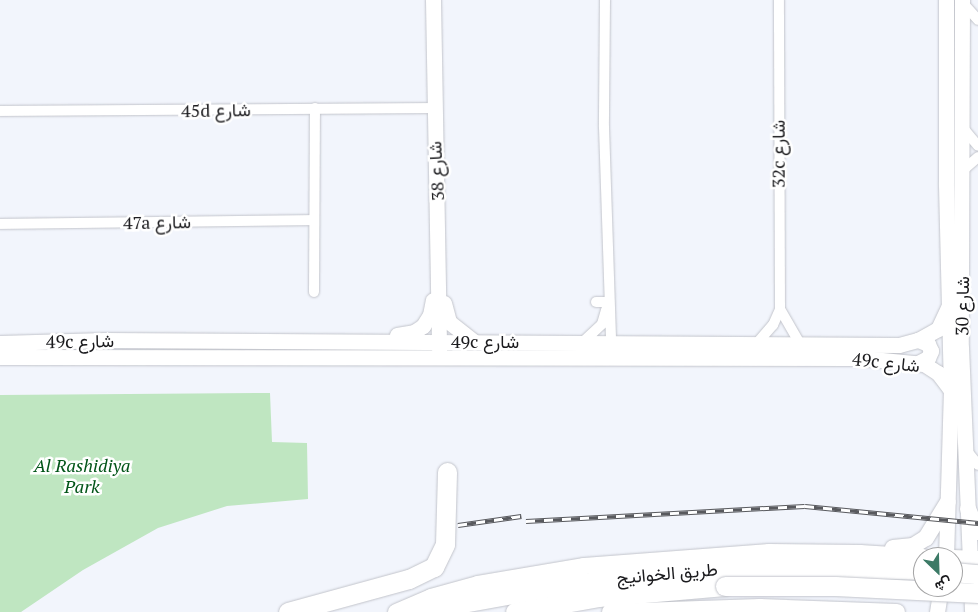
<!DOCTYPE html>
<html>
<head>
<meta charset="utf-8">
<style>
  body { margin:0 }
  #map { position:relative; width:978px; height:612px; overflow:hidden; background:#f2f5fc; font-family:"PT Serif",Vazirmatn,serif }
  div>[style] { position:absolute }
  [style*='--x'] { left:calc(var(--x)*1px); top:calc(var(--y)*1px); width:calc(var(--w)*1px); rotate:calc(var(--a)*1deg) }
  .green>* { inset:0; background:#bfe6c1 }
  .roads { filter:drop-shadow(0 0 1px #c2c4cb) drop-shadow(0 0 1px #c2c4cb) }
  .street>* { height:10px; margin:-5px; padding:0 5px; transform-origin:5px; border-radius:5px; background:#fff }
  .secondary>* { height:15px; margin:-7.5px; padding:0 7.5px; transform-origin:7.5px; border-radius:7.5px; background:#fff }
  .primary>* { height:16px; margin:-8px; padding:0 8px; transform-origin:8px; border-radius:8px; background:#fff }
  .highway>* { height:19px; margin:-9.5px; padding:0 9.5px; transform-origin:9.5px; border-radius:9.5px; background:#fff }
  .rail>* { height:5px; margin-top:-2.5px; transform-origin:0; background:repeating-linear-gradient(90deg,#fff 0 9px,#595a5e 0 18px); box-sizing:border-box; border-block:1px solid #595a5e }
  .bridges { filter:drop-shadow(0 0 1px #c2c4cb) drop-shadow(0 0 1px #c2c4cb) }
  .highway-bridge>* { height:19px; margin:-9.5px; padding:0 9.5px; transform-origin:9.5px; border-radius:9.5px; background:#fff }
  span { translate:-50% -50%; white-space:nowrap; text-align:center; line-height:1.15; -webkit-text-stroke:5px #fff; paint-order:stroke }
  .street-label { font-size:18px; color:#1b1b1e }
  .park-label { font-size:18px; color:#005417; font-style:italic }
  .north { position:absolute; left:913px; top:547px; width:50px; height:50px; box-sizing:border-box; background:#fff; border:1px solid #a4a4a5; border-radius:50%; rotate:156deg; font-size:14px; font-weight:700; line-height:20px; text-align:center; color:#1b1b1e }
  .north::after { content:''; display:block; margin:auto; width:18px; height:22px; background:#3c7a66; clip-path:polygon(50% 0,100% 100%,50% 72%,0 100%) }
</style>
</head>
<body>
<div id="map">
  <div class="green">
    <div style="clip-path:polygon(270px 393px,272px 442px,307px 443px,308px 499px,227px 506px,158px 528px,83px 570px,21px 612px,0 612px,0 395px)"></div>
  </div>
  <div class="roads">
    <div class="street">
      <div style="--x:605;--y:0;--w:127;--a:90.5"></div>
      <div style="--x:604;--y:127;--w:214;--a:88.1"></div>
      <div style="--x:962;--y:2;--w:24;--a:48"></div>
      <div style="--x:0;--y:111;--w:433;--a:-0.4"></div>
      <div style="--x:963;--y:128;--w:23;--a:50"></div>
      <div style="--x:962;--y:171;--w:21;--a:-41"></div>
      <div style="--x:0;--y:224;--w:314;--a:-0.7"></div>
      <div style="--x:314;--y:292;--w:184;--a:-89.7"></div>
      <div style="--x:596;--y:302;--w:12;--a:0"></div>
      <div style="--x:780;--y:309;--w:38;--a:60"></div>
      <div style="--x:584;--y:341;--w:25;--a:-43"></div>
      <div style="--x:602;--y:324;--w:15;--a:-74"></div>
      <div style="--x:758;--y:342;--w:23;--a:-49"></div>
      <div style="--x:773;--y:325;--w:17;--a:-66"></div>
      <div style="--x:780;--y:309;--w:309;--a:-90.2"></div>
      <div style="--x:966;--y:450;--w:19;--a:51"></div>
    </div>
    <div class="secondary">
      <div style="--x:433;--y:0;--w:350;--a:89"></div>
      <div style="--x:962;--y:0;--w:347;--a:90.2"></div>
      <div style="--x:961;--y:347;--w:265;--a:87.6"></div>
      <div style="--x:444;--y:303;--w:20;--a:75"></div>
      <div style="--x:449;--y:322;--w:31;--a:38"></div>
      <div style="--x:397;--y:335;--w:17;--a:-10"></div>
      <div style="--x:414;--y:332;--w:11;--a:-34"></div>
      <div style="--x:423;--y:326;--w:13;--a:-58"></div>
      <div style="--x:430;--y:315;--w:15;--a:-79"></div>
      <div style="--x:0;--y:343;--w:105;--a:-1.6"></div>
      <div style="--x:105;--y:340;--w:794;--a:0.36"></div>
      <div style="--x:899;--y:345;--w:20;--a:-15"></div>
      <div style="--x:918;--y:340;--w:23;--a:-29"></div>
      <div style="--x:938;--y:329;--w:26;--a:-65"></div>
      <div style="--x:0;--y:357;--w:861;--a:0.07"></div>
      <div style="--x:861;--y:358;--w:63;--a:5.4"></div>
      <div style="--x:924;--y:364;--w:17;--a:33"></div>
      <div style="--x:938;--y:373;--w:21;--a:53"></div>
      <div style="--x:918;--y:363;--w:11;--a:-27"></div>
      <div style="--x:928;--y:358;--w:8;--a:-67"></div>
      <div style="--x:931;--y:351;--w:8;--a:-113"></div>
      <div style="--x:928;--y:344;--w:11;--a:-158"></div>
      <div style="--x:946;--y:557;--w:167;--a:-88.3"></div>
      <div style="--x:951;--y:390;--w:208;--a:-91.4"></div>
      <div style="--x:946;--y:182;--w:182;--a:-90"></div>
      <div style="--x:937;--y:612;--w:25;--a:-81"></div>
    </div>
    <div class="primary">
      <div style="--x:968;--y:509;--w:25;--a:67"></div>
      <div style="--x:893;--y:548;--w:20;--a:-6"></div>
      <div style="--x:913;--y:546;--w:15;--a:-32"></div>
      <div style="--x:926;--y:538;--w:42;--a:-58.6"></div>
      <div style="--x:953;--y:558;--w:25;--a:2"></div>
      <div style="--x:396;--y:612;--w:38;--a:-23"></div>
      <div style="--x:431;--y:597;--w:49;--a:-15.5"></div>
      <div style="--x:478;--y:584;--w:108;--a:-9.6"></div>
      <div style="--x:584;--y:566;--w:186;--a:-4.3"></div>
      <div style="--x:769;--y:552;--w:91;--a:0.6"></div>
      <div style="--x:860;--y:553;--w:63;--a:3.6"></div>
      <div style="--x:610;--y:612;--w:150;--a:-1.9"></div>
      <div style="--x:760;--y:607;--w:137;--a:2.1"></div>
    </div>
    <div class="highway">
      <div style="--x:288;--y:612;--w:125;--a:-15.3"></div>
      <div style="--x:409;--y:579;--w:28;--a:-26"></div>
      <div style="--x:434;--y:567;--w:25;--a:-64"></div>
      <div style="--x:445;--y:544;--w:72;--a:-88.4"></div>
      <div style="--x:413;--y:612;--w:145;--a:-10.3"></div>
      <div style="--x:556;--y:586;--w:129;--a:-6.7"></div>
      <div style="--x:684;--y:571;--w:100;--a:-2.3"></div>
      <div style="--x:784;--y:567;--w:139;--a:1.2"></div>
      <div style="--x:515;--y:612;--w:84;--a:-10.2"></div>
      <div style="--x:598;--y:597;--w:127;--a:-5"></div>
    </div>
  </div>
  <div class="rail">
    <div style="--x:526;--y:521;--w:279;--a:-3.1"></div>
    <div style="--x:805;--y:506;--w:174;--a:5.6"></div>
    <div style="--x:458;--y:525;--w:64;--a:-8.1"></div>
  </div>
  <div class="bridges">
    <div class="highway-bridge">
      <div style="--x:953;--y:572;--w:25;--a:5"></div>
      <div style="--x:725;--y:586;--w:110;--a:0"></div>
      <div style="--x:835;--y:586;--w:143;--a:2.8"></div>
    </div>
  </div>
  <div class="street-label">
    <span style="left:216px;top:110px;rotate:-1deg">45d شارع</span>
    <span style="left:778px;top:154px;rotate:-90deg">32c شارع</span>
    <span style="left:436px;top:171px;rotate:-93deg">شارع 38</span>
    <span style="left:157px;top:222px;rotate:-1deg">47a شارع</span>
    <span style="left:962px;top:306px;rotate:-89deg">شارع 30</span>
    <span style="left:80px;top:341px;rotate:-1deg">49c شارع</span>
    <span style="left:485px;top:341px">49c شارع</span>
    <span style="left:886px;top:362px;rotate:6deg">49c شارع</span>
    <span style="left:667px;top:573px;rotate:-5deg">طريق الخوانيج</span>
  </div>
  <div class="park-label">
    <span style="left:82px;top:476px">Al Rashidiya<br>Park</span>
  </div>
  <div class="north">ش</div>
</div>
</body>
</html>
